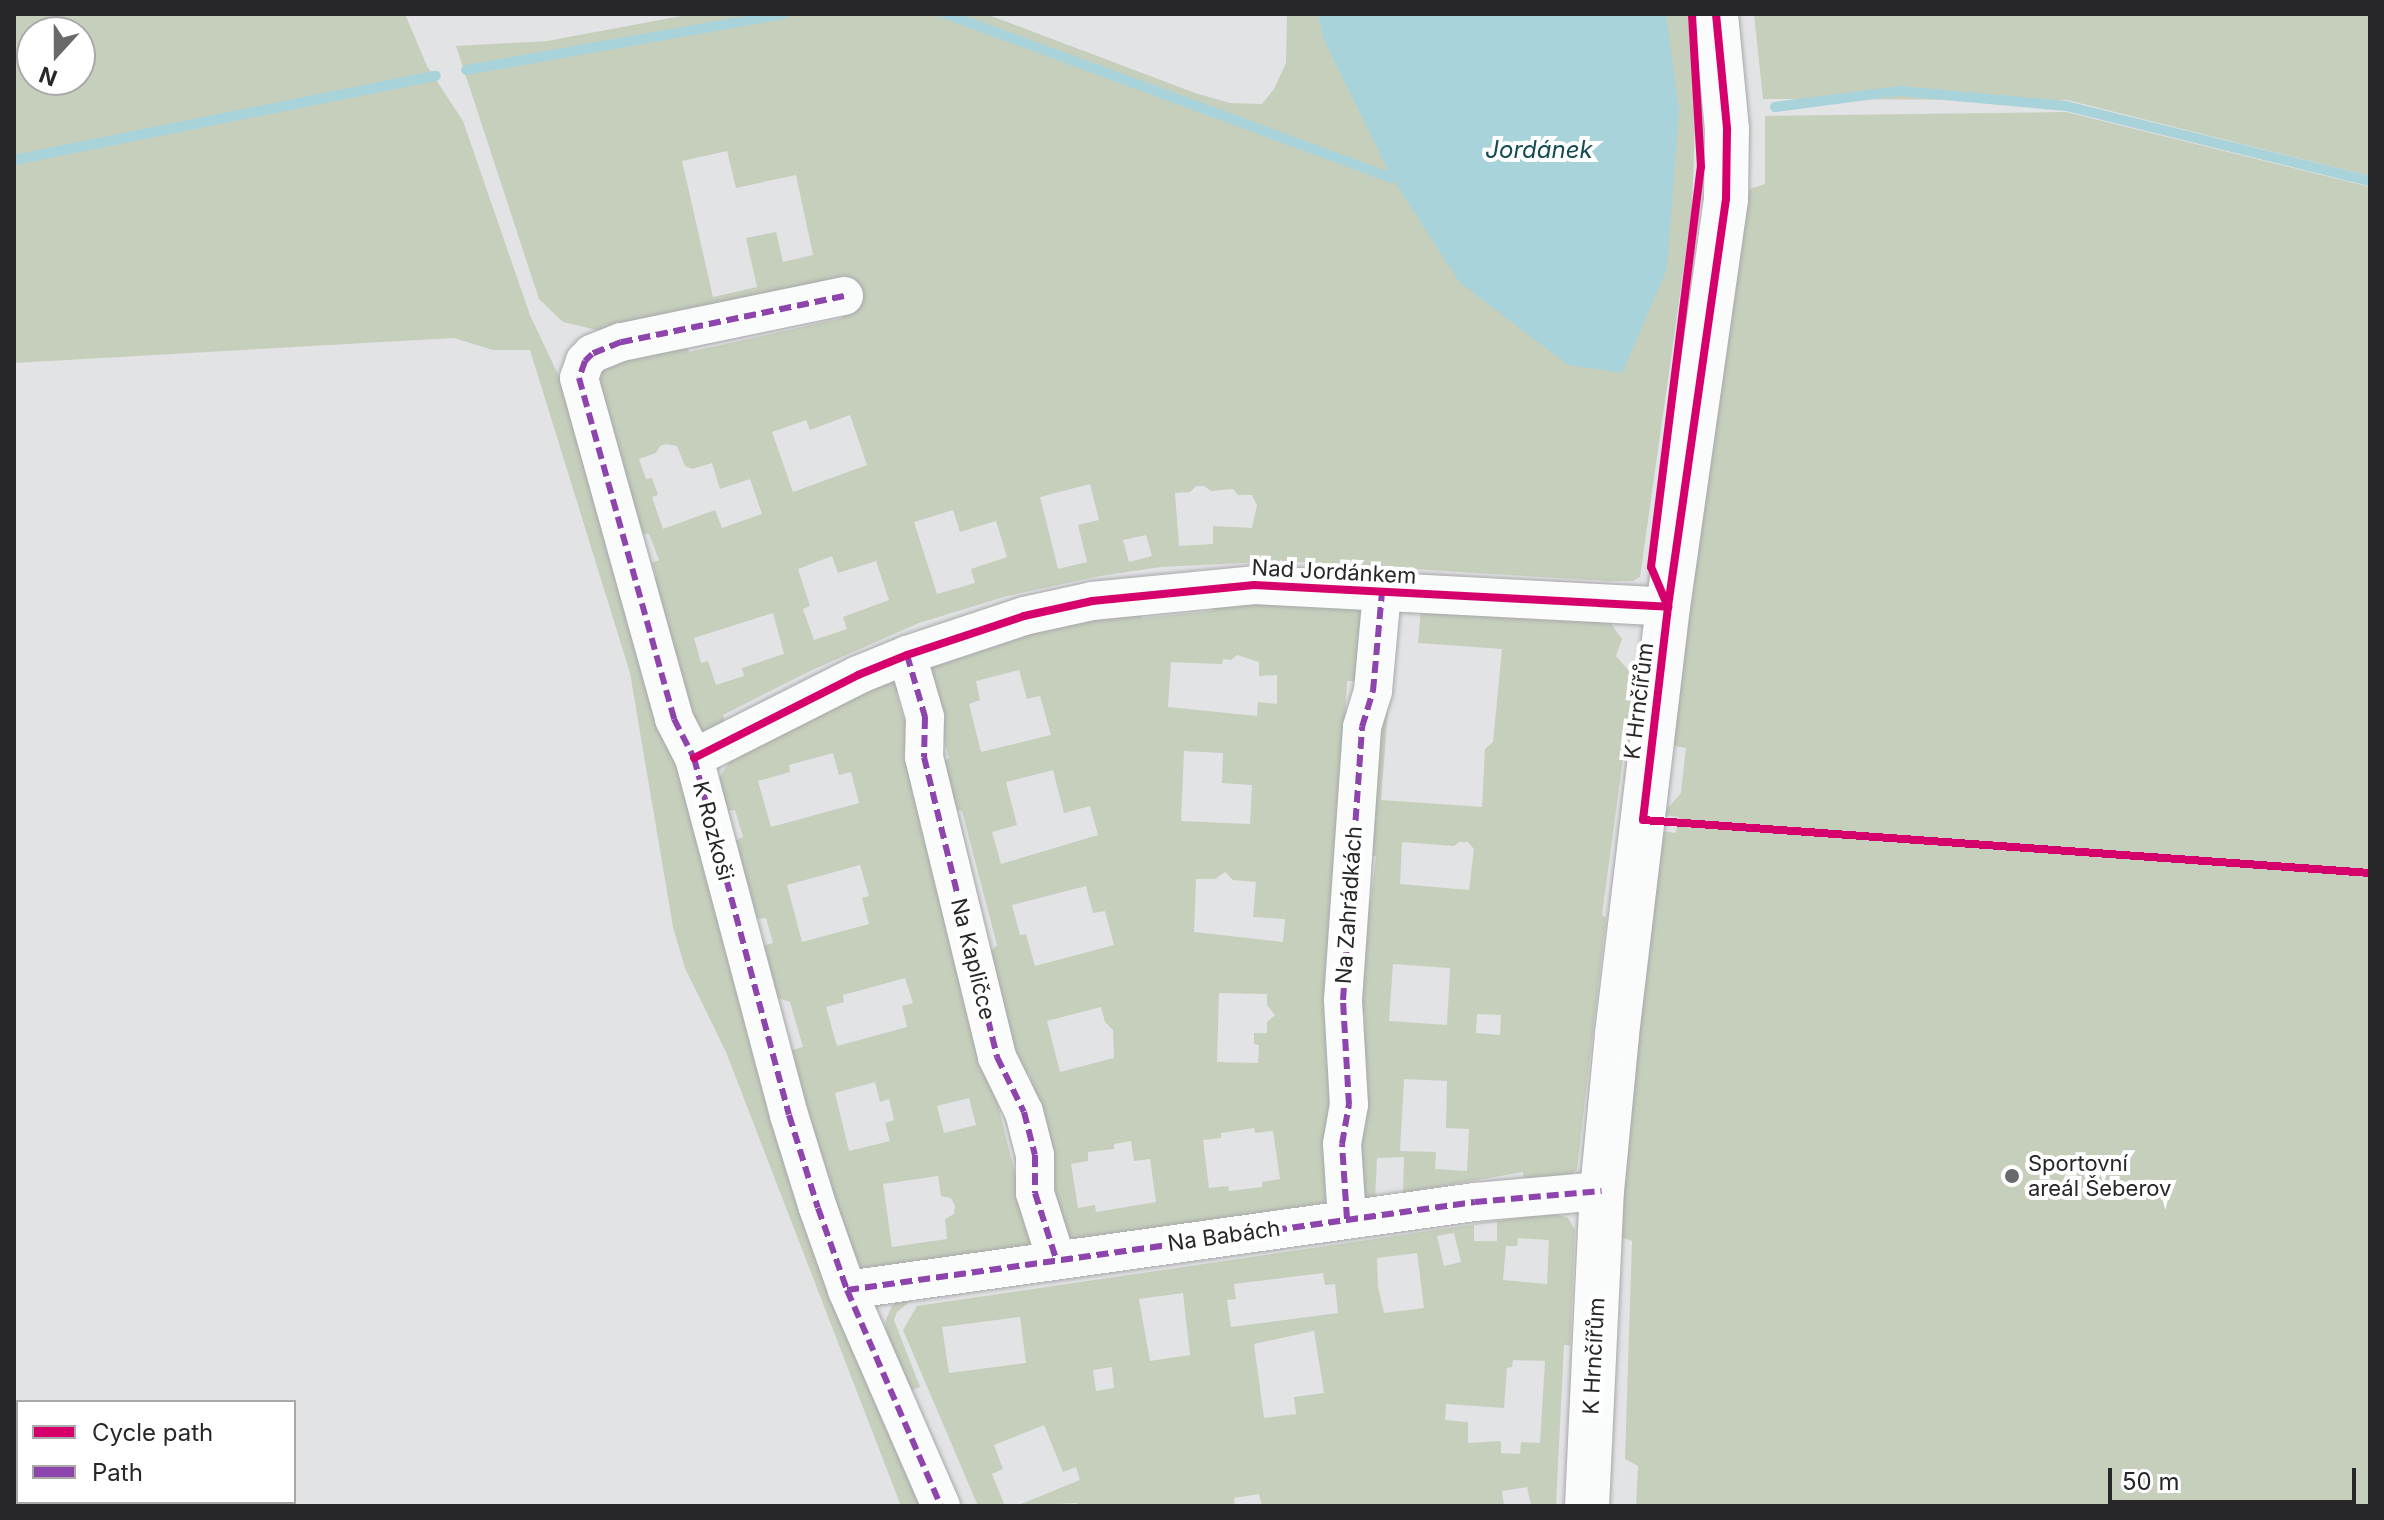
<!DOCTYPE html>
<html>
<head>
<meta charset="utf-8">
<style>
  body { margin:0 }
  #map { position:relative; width:2384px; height:1520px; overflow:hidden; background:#e1e3e5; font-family:Inter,sans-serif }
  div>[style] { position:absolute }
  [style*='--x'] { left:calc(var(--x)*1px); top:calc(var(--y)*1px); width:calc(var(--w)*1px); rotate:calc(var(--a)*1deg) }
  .green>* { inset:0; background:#c6cfbc }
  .water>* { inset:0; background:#a8d3da }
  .stream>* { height:10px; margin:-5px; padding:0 5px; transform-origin:5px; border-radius:5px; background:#a8d3da }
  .roads { filter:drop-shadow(0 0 2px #a7a8aa) drop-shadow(0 0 2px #a7a8aa) }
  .minor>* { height:38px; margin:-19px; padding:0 19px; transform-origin:19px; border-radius:19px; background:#fafbfb }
  .tertiary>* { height:44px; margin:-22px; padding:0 22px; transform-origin:22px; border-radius:22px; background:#fafbfb }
  .quiet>* { height:6px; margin-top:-3px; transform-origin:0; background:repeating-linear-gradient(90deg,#8e44ad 0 12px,transparent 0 18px) }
  .cycleway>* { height:8px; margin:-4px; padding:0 4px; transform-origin:4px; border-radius:4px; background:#d6006c }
  .dots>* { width:22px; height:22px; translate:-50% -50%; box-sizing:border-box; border:4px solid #fff; border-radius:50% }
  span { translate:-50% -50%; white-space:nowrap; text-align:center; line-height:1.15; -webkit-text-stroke:8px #fff; paint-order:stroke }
  .street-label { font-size:22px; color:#272729 }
  .poi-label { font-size:22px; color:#272729 }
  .left { translate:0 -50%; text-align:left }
  .water-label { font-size:24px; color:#154b53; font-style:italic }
  .frame { position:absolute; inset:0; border:16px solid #272729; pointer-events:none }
  .legend { position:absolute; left:16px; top:1400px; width:280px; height:104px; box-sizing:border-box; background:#fff; border:2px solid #a9a9a9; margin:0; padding:10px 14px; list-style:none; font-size:24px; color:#272729 }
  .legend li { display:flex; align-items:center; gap:16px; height:40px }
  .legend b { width:40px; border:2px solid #a9a9a9 }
  .north { position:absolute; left:16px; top:16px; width:80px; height:80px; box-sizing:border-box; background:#fff; border:2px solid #a9a9a9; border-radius:50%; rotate:201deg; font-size:22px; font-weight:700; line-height:32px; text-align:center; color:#272729 }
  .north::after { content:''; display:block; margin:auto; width:28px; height:36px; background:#68696b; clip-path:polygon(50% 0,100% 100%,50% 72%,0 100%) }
  .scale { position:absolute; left:2108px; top:1468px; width:248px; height:36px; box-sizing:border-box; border:4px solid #272729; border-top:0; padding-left:10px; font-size:24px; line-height:28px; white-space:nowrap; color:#272729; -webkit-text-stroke:6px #fff; paint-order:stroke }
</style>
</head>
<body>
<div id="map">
  <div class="green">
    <div style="clip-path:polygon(evenodd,14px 14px,405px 14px,427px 66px,463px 121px,530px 315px,577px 415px,926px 1506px,901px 1506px,726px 1052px,685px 968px,673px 927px,630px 673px,530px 350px,493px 350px,454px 338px,14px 363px,14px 14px,32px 32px,80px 32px,80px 80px,32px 80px,32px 32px)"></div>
    <div style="clip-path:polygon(evenodd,692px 14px,986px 14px,1195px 93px,1230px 103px,1262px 104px,1274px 89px,1286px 63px,1287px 14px,1688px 14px,1695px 123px,1692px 210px,1640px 577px,1633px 581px,1607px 581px,1281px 561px,1161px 567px,1100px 576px,1007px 596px,919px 623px,810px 671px,723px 715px,725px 723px,718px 730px,697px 734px,651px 579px,656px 576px,652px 563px,659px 560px,649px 534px,632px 533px,595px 408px,599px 376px,606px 363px,687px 346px,689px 352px,843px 318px,845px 276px,601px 331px,563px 322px,539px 299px,456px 46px,547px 41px,692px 14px,727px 151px,736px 188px,796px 175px,813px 255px,783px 262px,776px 232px,746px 238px,757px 287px,713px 297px,682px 161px,727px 151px,692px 14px,850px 415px,867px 465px,793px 492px,772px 432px,806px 420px,810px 430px,850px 415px,692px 14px,666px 444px,677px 446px,685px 466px,692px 469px,712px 463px,720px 489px,750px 479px,762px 514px,722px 528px,715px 510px,663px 529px,652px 497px,658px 495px,652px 478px,646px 479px,639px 459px,656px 453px,660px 446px,666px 444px,692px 14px,1090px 484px,1099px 520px,1078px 525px,1087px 562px,1058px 569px,1040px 497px,1090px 484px,692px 14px,1196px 486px,1204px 486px,1211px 491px,1233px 489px,1238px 495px,1252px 495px,1257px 505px,1252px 528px,1213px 526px,1213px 544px,1179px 546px,1175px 493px,1190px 492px,1196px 486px,692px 14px,953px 510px,960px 532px,996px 521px,1007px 557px,971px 569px,975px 583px,937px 594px,914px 522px,953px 510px,692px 14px,1146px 535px,1152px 556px,1129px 562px,1123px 540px,1146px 535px,692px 14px,832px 556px,838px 573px,876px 561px,889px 600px,843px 617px,847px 629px,814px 640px,803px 609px,810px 606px,798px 569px,832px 556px,692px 14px,773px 613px,784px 654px,742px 668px,744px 676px,716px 685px,708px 661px,701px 663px,694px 638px,773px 613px)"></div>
    <div style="clip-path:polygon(1754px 14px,2370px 14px,2370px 176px,2067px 100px,1763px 99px)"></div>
    <div style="clip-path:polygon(2066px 112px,2370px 187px,2370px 1506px,1636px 1506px,1638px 1466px,1625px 1459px,1632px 1241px,1618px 1236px,1660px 831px,1676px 833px,1678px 817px,1662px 815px,1681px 793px,1686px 748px,1670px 745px,1734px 271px,1750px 189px,1765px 184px,1765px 116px)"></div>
    <div style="clip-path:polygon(evenodd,1212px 603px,1352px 605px,1365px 611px,1356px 681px,1347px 681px,1344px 740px,1326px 1065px,1330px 1066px,1329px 1102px,1339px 1103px,1333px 1202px,1072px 1240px,1056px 1237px,1052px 1163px,1029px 1073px,1020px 1075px,984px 959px,997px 945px,962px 811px,956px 810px,942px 762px,949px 758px,923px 669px,1018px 636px,1141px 610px,1142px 618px,1212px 611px,1212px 603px,1237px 655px,1259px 662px,1259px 676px,1277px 675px,1277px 704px,1258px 702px,1257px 716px,1168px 707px,1171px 662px,1222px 664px,1223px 659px,1231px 660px,1237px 655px,1212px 603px,1019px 670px,1027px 699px,1040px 696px,1051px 735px,981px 752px,969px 704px,980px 700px,976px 681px,1019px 670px,1212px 603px,1184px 751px,1223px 753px,1222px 783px,1252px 785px,1250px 824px,1181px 821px,1184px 751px,1212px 603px,1053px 770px,1064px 813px,1090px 806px,1098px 835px,1001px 864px,992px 832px,1017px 825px,1006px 782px,1053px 770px,1212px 603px,1225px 872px,1233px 880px,1256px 882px,1253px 917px,1285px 919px,1283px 942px,1194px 932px,1196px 879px,1215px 879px,1225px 872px,1212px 603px,1086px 886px,1093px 913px,1105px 911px,1114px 945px,1035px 966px,1026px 934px,1020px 935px,1012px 905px,1086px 886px,1212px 603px,1219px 993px,1267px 994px,1267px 1005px,1275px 1015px,1267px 1022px,1267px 1033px,1254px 1033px,1254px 1044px,1259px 1045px,1258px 1063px,1217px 1062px,1219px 993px,1212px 603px,1101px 1007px,1105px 1022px,1113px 1030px,1114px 1058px,1060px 1072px,1047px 1021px,1101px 1007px,1212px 603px,1254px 1128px,1255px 1133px,1273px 1131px,1280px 1179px,1262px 1182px,1262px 1187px,1229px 1191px,1228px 1186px,1209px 1188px,1203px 1140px,1221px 1138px,1221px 1133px,1254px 1128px,1212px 603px,1131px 1141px,1134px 1161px,1150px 1159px,1156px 1202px,1096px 1212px,1095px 1205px,1078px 1208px,1071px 1164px,1088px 1161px,1088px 1152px,1114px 1149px,1114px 1144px,1131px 1141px)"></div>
    <div style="clip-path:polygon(evenodd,1421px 607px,1609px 621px,1622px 639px,1616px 656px,1634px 677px,1602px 915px,1606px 918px,1577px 1170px,1571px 1174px,1572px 1180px,1525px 1185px,1523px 1172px,1403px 1193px,1404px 1157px,1377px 1158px,1375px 1198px,1364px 1199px,1353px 1133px,1363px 1050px,1365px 1015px,1361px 1013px,1365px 910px,1371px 900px,1376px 856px,1372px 855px,1369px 758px,1389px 697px,1381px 800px,1482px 807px,1485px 749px,1493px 742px,1502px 649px,1418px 643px,1421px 607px,1402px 842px,1454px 846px,1459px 842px,1468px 842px,1474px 849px,1469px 890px,1400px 884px,1402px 842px,1421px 607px,1393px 964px,1450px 968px,1447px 1025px,1389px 1021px,1393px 964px,1421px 607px,1477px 1014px,1501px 1015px,1500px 1035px,1476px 1033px,1477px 1014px,1421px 607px,1404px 1079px,1447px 1081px,1446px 1128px,1469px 1129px,1467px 1171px,1435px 1169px,1436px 1152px,1400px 1151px,1404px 1079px)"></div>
    <div style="clip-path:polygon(evenodd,891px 681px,907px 690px,896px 693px,904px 720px,914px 718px,905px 730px,1033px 1246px,880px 1268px,869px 1266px,869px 1278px,853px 1274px,790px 1051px,803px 1047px,790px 1002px,775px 997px,762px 946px,773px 943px,766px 918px,751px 919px,732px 842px,743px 837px,735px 810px,728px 811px,715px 784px,730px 761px,799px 721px,891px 681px,833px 753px,839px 775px,851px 772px,859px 803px,771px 827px,758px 781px,790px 772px,789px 765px,833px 753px,891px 681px,860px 865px,869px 896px,862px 898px,869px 924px,802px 942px,787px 885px,860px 865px,891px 681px,905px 978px,913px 1003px,902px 1006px,907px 1027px,837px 1046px,826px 1007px,844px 1002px,843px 995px,905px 978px,891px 681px,875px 1082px,880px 1102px,889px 1099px,894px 1120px,885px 1123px,890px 1141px,849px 1151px,835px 1093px,875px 1082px,891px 681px,969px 1098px,976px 1125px,944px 1133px,937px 1106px,969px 1098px,891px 681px,938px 1176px,941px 1196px,951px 1198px,955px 1206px,954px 1214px,945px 1219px,947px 1239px,892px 1247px,883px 1184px,938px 1176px)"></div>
    <div style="clip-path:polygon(evenodd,1552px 1213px,1568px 1218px,1575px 1230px,1570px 1345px,1564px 1345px,1556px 1506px,1531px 1506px,1527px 1487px,1502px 1491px,1504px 1506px,1262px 1506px,1259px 1494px,1234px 1498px,1235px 1506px,1078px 1506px,1077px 1503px,1016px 1506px,1080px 1480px,1076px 1467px,1063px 1472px,1044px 1425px,994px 1445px,1003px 1469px,992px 1474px,1005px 1506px,978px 1506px,903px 1330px,917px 1306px,1552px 1213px,1497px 1222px,1497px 1241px,1474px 1241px,1474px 1225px,1497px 1222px,1552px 1213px,1454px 1233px,1461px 1262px,1444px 1266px,1437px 1236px,1454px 1233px,1552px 1213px,1518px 1238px,1549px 1240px,1547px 1284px,1503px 1280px,1506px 1246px,1517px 1246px,1518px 1238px,1552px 1213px,1417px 1253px,1424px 1308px,1384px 1313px,1378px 1287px,1377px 1258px,1417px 1253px,1552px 1213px,1323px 1273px,1325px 1285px,1335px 1284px,1338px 1313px,1231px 1327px,1227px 1300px,1236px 1299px,1234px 1284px,1323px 1273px,1552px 1213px,1183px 1293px,1190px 1355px,1150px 1361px,1139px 1299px,1183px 1293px,1552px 1213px,1020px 1317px,1026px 1363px,949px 1373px,942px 1327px,1020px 1317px,1552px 1213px,1314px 1331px,1324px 1393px,1294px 1397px,1296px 1414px,1264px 1418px,1254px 1344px,1314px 1331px,1552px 1213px,1513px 1360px,1545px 1361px,1540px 1443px,1521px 1442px,1520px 1454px,1501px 1453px,1501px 1441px,1468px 1443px,1468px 1422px,1445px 1420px,1446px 1404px,1504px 1408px,1507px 1368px,1512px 1367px,1513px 1360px,1552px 1213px,1112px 1367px,1114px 1388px,1096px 1391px,1093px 1370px,1112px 1367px)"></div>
    <div style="clip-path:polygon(913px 1299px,897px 1312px,894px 1320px,920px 1387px,911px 1391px,887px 1335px,885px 1322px,894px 1301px)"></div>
  </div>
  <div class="water">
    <div style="clip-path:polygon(1318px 14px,1666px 14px,1679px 109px,1667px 269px,1622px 373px,1568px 365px,1459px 282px,1392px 178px,1323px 38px)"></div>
  </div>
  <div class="stream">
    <div style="--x:946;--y:14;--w:475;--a:20.2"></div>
    <div style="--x:466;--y:70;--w:322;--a:-10"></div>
    <div style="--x:1775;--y:107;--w:125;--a:-7.4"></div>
    <div style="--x:1899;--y:91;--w:168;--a:5.1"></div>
    <div style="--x:2066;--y:106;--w:313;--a:13.9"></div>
    <div style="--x:14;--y:160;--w:430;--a:-11.3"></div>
  </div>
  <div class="roads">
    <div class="minor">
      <div style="--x:844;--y:296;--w:228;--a:168.3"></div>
      <div style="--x:621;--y:342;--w:31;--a:158"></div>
      <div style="--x:592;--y:354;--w:10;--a:135"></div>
      <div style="--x:585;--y:361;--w:18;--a:109"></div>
      <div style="--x:579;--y:378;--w:354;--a:74.4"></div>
      <div style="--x:674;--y:719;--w:44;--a:62.9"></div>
      <div style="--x:694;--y:758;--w:369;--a:75.1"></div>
      <div style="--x:789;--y:1115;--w:97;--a:72.7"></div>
      <div style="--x:818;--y:1208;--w:87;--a:70.5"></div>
      <div style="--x:847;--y:1290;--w:236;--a:66.5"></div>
      <div style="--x:907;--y:655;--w:65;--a:73.8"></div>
      <div style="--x:925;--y:717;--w:40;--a:91.4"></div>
      <div style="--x:924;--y:757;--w:309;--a:76.3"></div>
      <div style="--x:997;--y:1057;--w:61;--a:63.9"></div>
      <div style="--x:1024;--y:1112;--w:44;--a:75.7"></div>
      <div style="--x:1035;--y:1155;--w:38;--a:90"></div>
      <div style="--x:1035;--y:1193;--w:69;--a:72.3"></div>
      <div style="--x:694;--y:758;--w:184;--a:-26.8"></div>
      <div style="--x:858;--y:675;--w:53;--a:-22.2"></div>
      <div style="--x:907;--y:655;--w:123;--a:-18.4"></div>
      <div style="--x:1024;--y:616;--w:70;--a:-12.4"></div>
      <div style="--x:1092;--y:601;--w:163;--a:-5.6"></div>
      <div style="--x:1254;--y:585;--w:415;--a:3"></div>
      <div style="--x:1347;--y:1219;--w:75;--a:-93.8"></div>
      <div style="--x:1342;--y:1144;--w:40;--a:-80"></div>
      <div style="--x:1349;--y:1105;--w:105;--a:-93.3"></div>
      <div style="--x:1343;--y:1000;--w:274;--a:-86"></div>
      <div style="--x:1362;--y:727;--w:38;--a:-73"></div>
      <div style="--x:1373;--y:691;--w:99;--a:-84.8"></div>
      <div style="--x:847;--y:1290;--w:634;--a:-7.98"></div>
      <div style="--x:1475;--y:1202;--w:127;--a:-5"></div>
    </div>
    <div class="tertiary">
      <div style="--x:1587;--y:1506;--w:315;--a:-87.3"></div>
      <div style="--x:1602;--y:1191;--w:158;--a:-84.5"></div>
      <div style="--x:1617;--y:1034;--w:430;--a:-83.2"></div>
      <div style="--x:1668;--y:607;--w:412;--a:-81.9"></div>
      <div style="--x:1726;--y:199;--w:70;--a:-89.2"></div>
      <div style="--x:1727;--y:129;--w:116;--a:-95.5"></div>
    </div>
  </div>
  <div class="quiet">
    <div style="--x:844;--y:296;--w:228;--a:168.3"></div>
    <div style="--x:621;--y:342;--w:31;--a:158"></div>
    <div style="--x:592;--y:354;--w:10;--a:135"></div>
    <div style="--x:585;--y:361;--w:18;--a:109"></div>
    <div style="--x:579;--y:378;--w:354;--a:74.4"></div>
    <div style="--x:674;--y:719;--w:44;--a:62.9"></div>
    <div style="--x:694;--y:758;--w:369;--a:75.1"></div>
    <div style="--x:789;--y:1115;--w:97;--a:72.7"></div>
    <div style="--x:818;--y:1208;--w:87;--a:70.5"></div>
    <div style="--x:847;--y:1290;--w:236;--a:66.5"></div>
    <div style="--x:907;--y:655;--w:65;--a:73.8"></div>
    <div style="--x:925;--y:717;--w:40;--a:91.4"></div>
    <div style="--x:924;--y:757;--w:309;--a:76.3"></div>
    <div style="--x:997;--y:1057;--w:61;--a:63.9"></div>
    <div style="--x:1024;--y:1112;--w:44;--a:75.7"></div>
    <div style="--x:1035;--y:1155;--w:38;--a:90"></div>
    <div style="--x:1035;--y:1193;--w:69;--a:72.3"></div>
    <div style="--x:1347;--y:1219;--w:75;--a:-93.8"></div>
    <div style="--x:1342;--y:1144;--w:40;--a:-80"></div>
    <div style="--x:1349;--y:1105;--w:105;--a:-93.3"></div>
    <div style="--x:1343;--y:1000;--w:274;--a:-86"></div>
    <div style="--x:1362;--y:727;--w:38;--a:-73"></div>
    <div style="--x:1373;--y:691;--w:99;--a:-84.8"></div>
    <div style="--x:847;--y:1290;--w:634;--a:-7.98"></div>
    <div style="--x:1475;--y:1202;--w:127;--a:-5"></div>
  </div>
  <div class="cycleway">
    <div style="--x:1716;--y:14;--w:116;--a:84.5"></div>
    <div style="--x:1727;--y:129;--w:70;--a:90.8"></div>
    <div style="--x:1726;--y:199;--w:412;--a:98.1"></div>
    <div style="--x:1668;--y:607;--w:214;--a:96.7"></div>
    <div style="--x:1643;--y:820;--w:729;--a:4.17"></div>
    <div style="--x:1668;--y:607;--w:43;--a:-113"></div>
    <div style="--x:1651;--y:567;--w:403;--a:-82.9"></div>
    <div style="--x:1701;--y:167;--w:153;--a:-93.4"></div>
    <div style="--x:694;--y:758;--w:184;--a:-26.8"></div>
    <div style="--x:858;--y:675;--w:53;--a:-22.2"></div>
    <div style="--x:907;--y:655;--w:123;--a:-18.4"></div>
    <div style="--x:1024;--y:616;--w:70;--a:-12.4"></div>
    <div style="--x:1092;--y:601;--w:163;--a:-5.6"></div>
    <div style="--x:1254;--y:585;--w:415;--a:3"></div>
  </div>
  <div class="dots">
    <div style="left:2012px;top:1176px;background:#68696b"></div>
  </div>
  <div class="street-label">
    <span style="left:1334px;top:572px;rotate:3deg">Nad Jordánkem</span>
    <span style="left:1639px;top:701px;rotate:-83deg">K Hrnčířům</span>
    <span style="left:713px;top:831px;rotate:75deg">K Rozkoši</span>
    <span style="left:1349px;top:905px;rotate:-86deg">Na Zahrádkách</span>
    <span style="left:973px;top:959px;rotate:76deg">Na Kapličce</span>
    <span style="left:1224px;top:1236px;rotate:-8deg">Na Babách</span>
    <span style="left:1594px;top:1356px;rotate:-87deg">K Hrnčířům</span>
  </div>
  <div class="poi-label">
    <span class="left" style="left:2028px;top:1176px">Sportovní<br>areál Šeberov</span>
  </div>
  <div class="water-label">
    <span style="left:1539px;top:150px">Jordánek</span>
  </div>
  <div class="frame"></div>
  <ul class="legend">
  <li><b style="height:10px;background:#d6006c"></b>Cycle path</li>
  <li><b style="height:10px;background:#8e44ad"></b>Path</li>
  </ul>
  <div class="north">N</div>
  <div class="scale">50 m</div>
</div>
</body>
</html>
